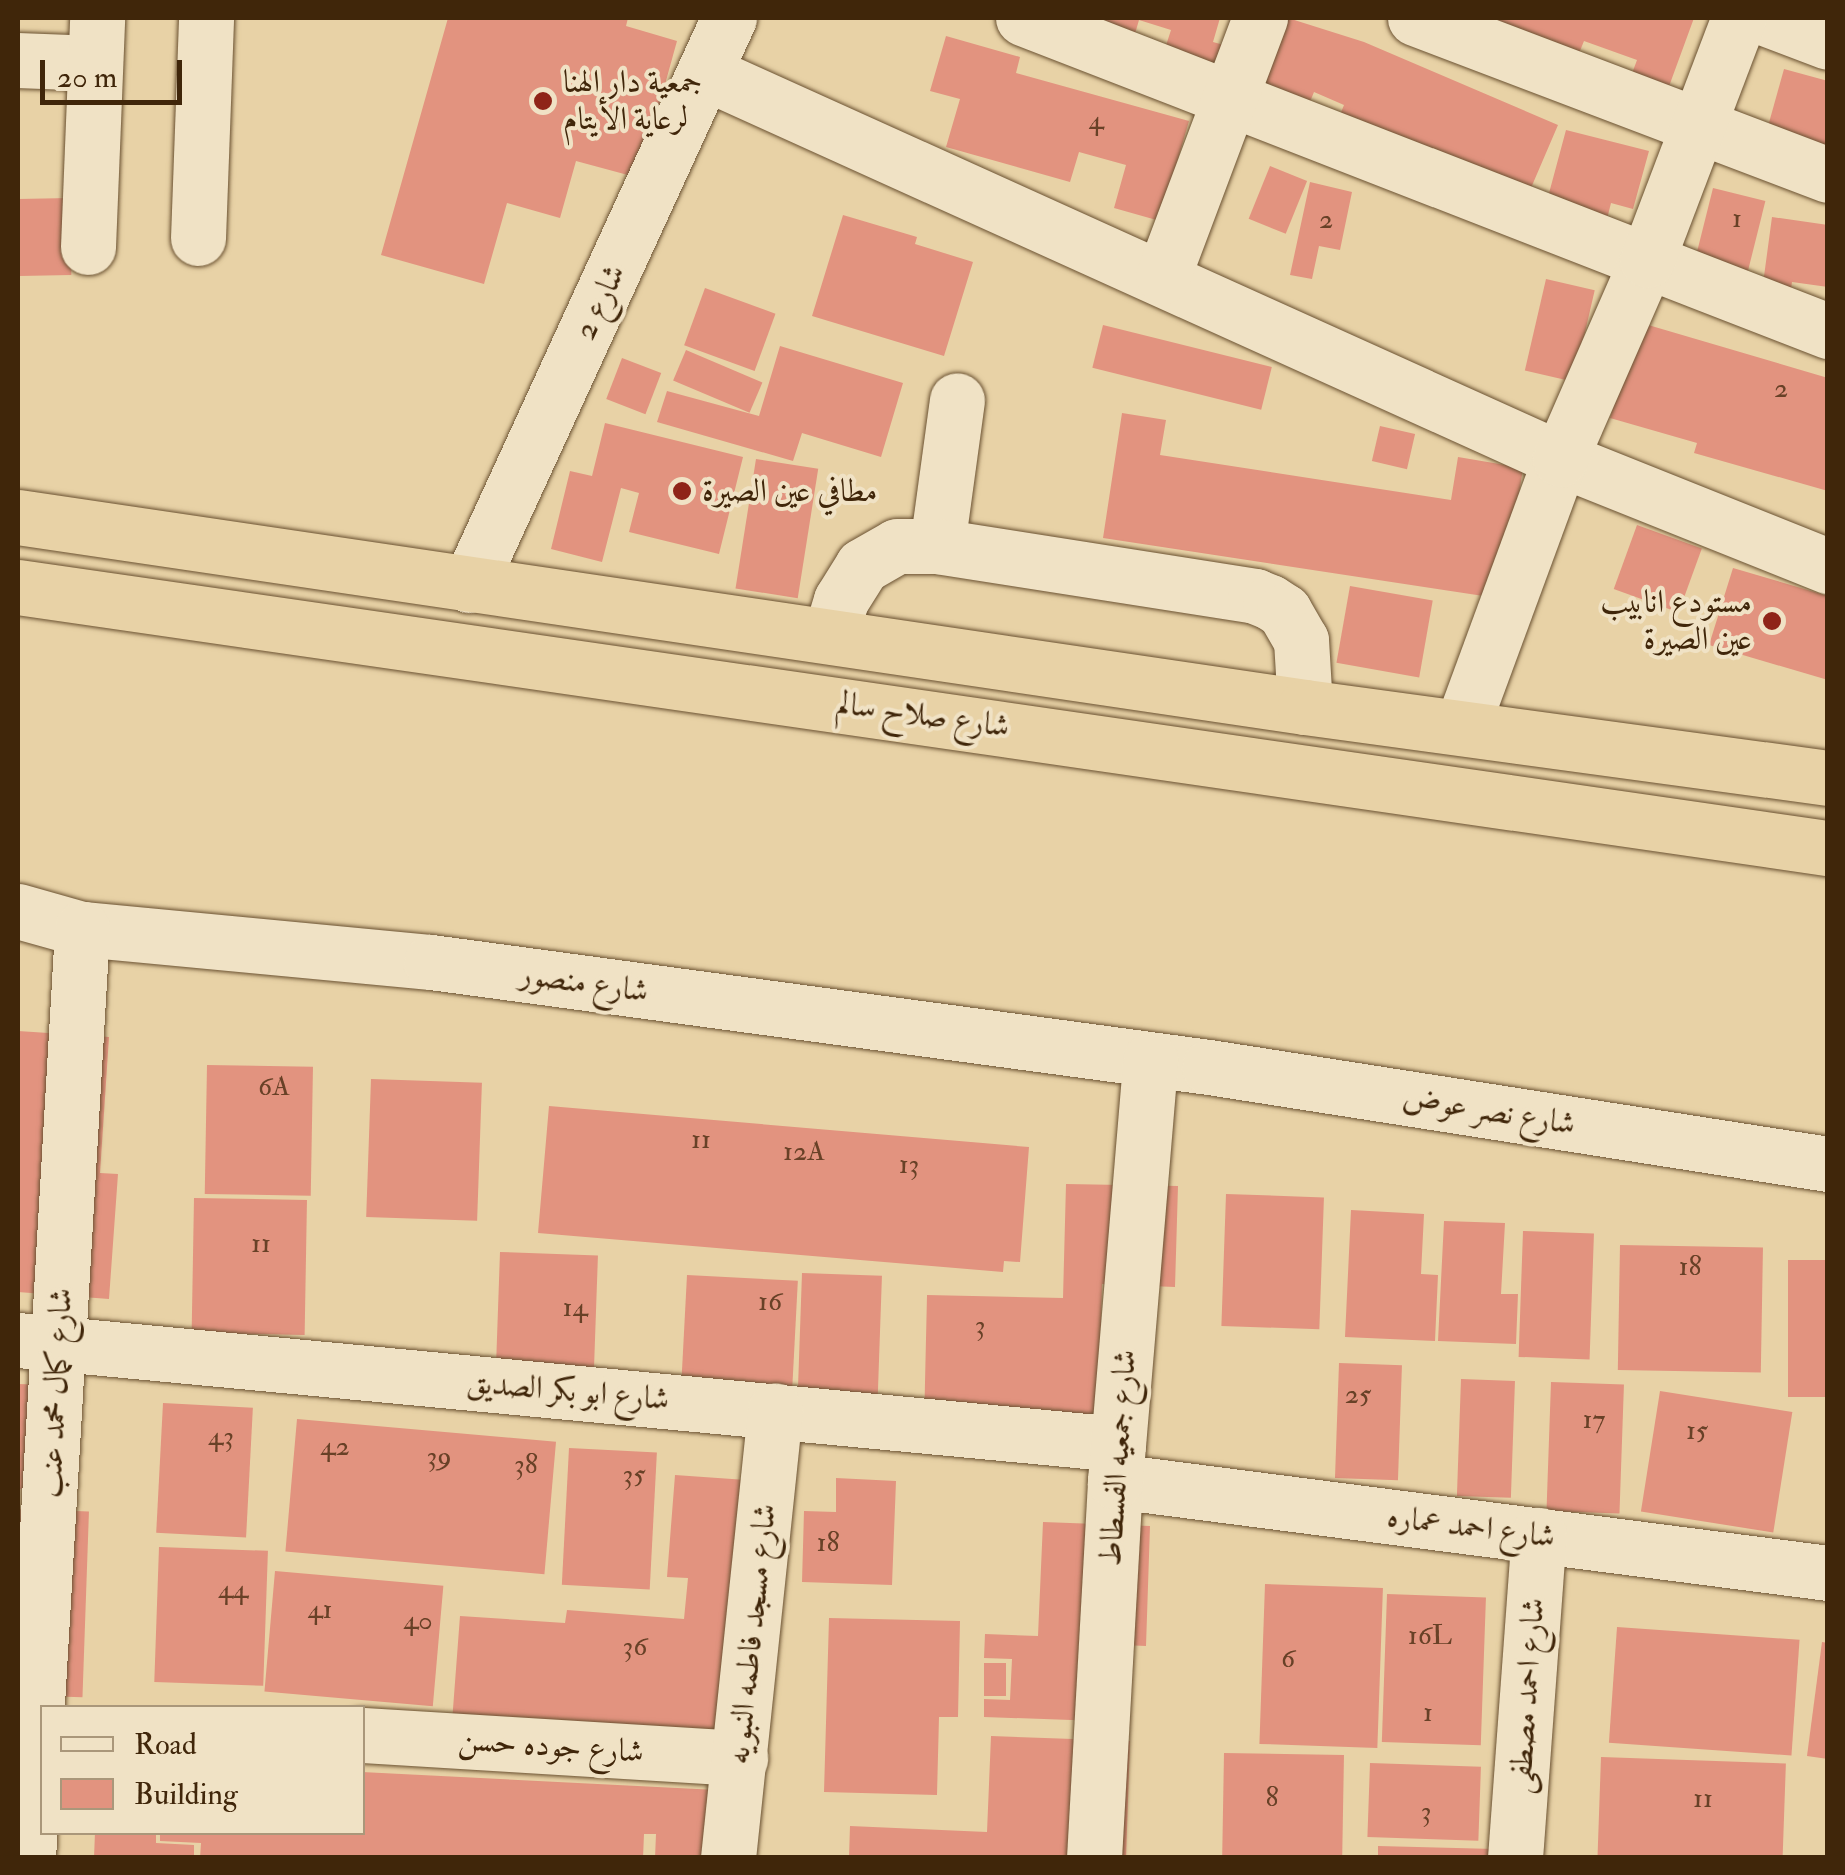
<!DOCTYPE html>
<html>
<head>
<meta charset="utf-8">
<style>
  body { margin:0 }
  #map { position:relative; width:1845px; height:1875px; overflow:hidden; background:#e8d2a6; font-family:"IM FELL Double Pica",Amiri,serif }
  div>[style] { position:absolute }
  [style*='--x'] { left:calc(var(--x)*1px); top:calc(var(--y)*1px); width:calc(var(--w)*1px); rotate:calc(var(--a)*1deg) }
  .building>* { inset:0; background:#e2937f; transform-origin:0 0 }
  .roads { filter:drop-shadow(0 0 2px #6a5131) drop-shadow(0 0 2px #6a5131) }
  .minor>* { height:55px; margin:-27.5px; padding:0 27.5px; transform-origin:27.5px; border-radius:27.5px; background:#f0e2c5 }
  .highway>* { height:55px; margin:-27.5px; padding:0 27.5px; transform-origin:27.5px; border-radius:27.5px; background:#e8d2a6 }
  .dots>* { width:28px; height:28px; translate:-50% -50%; box-sizing:border-box; border:5px solid #f0e2c5; border-radius:50% }
  span { translate:-50% -50%; white-space:nowrap; text-align:center; line-height:1.15; -webkit-text-stroke:8px #f0e2c5; paint-order:stroke }
  .number-label { font-size:28px; color:#684127 }
  .number-label span { -webkit-text-stroke-width:0 }
  .poi-label { font-size:32px; color:#40260a }
  .left { translate:0 -50%; text-align:left }
  .right { translate:-100% -50%; text-align:right }
  .street-label { font-size:32px; color:#40260a }
  .frame { position:absolute; inset:0; border:20px solid #40260a; pointer-events:none }
  .legend { position:absolute; left:40px; top:1705px; width:325px; height:130px; box-sizing:border-box; background:#f0e2c5; border:2px solid #aa977a; margin:0; padding:12px 18px; list-style:none; font-size:30px; color:#40260a }
  .legend li { display:flex; align-items:center; gap:20px; height:50px }
  .legend b { width:50px; border:2px solid #aa977a }
  .scale { position:absolute; left:40px; top:60px; width:142px; height:45px; box-sizing:border-box; border:5px solid #40260a; border-top:0; padding-left:12px; font-size:30px; line-height:35px; white-space:nowrap; color:#40260a; -webkit-text-stroke:8px #f0e2c5; paint-order:stroke }
</style>
</head>
<body>
<div id="map">
  <div class="building">
    <div style="clip-path:polygon(448px 18px,628px 18px,626px 26px,677px 41px,639px 178px,576px 161px,560px 218px,507px 203px,484px 284px,381px 255px)"></div>
    <div style="clip-path:polygon(1046px 18px,1220px 18px,1213px 42px,1231px 47px,1219px 85px,1159px 67px,1171px 30px,1139px 20px,1132px 44px)"></div>
    <div style="clip-path:polygon(1288px 18px,1364px 42px,1558px 125px,1522px 209px,1335px 127px,1344px 105px,1314px 92px,1302px 121px,1236px 93px,1266px 68px)"></div>
    <div style="clip-path:polygon(1451px 18px,1694px 18px,1664px 100px,1627px 87px,1637px 60px,1584px 41px,1575px 63px)"></div>
    <div style="clip-path:polygon(946px 36px,1020px 57px,1016px 73px,1189px 121px,1160px 221px,1114px 208px,1126px 165px,1079px 152px,1070px 182px,946px 147px,960px 99px,930px 91px)"></div>
    <div style="clip-path:polygon(1784px 69px,1828px 81px,1828px 174px,1760px 155px)"></div>
    <div style="clip-path:polygon(1566px 130px,1649px 151px,1633px 209px,1611px 203px,1602px 239px,1541px 223px)"></div>
    <div style="left:1270px;top:166px;width:40px;height:57px;rotate:22deg"></div>
    <div style="clip-path:polygon(1310px 182px,1352px 192px,1340px 250px,1319px 246px,1312px 279px,1290px 275px)"></div>
    <div style="left:1713px;top:188px;width:54px;height:93px;rotate:14deg"></div>
    <div style="left:70px;top:198px;width:77px;height:52px;rotate:89deg"></div>
    <div style="clip-path:polygon(843px 215px,917px 237px,915px 244px,973px 262px,944px 356px,812px 316px)"></div>
    <div style="clip-path:polygon(1772px 217px,1828px 225px,1828px 287px,1792px 282px,1788px 310px,1760px 306px)"></div>
    <div style="left:1546px;top:279px;width:50px;height:94px;rotate:13deg"></div>
    <div style="left:705px;top:288px;width:75px;height:61px;rotate:20deg"></div>
    <div style="clip-path:polygon(1638px 322px,1828px 378px,1828px 491px,1694px 453px,1697px 443px,1610px 418px)"></div>
    <div style="left:1103px;top:325px;width:174px;height:44px;rotate:14deg"></div>
    <div style="clip-path:polygon(780px 346px,903px 383px,881px 457px,802px 433px,793px 461px,657px 422px,667px 391px,759px 416px)"></div>
    <div style="left:686px;top:350px;width:83px;height:33px;rotate:23deg"></div>
    <div style="left:622px;top:358px;width:42px;height:44px;rotate:21deg"></div>
    <div style="clip-path:polygon(1122px 413px,1166px 420px,1160px 455px,1451px 500px,1458px 457px,1523px 468px,1503px 599px,1103px 538px)"></div>
    <div style="clip-path:polygon(605px 423px,743px 457px,719px 554px,629px 532px,639px 493px,621px 488px,602px 562px,551px 549px,570px 471px,592px 476px)"></div>
    <div style="left:1380px;top:426px;width:36px;height:36px;rotate:13deg"></div>
    <div style="left:756px;top:459px;width:63px;height:131px;rotate:9deg"></div>
    <div style="left:1637px;top:525px;width:69px;height:68px;rotate:20deg"></div>
    <div style="clip-path:polygon(1733px 568px,1828px 596px,1828px 680px,1709px 645px)"></div>
    <div style="left:1350px;top:586px;width:84px;height:78px;rotate:10deg"></div>
    <div style="clip-path:polygon(18px 1031px,109px 1037px,100px 1173px,118px 1174px,109px 1299px,18px 1292px)"></div>
    <div style="left:207px;top:1065px;width:106px;height:129px;rotate:1deg"></div>
    <div style="left:371px;top:1079px;width:111px;height:138px;rotate:2deg"></div>
    <div style="clip-path:polygon(549px 1106px,1029px 1147px,1020px 1262px,1004px 1261px,1003px 1272px,538px 1233px)"></div>
    <div style="clip-path:polygon(1066px 1184px,1178px 1186px,1175px 1287px,1102px 1284px,1098px 1436px,924px 1426px,927px 1295px,1063px 1298px)"></div>
    <div style="left:1226px;top:1194px;width:98px;height:132px;rotate:2deg"></div>
    <div style="left:194px;top:1198px;width:113px;height:135px;rotate:1deg"></div>
    <div style="clip-path:polygon(1351px 1210px,1424px 1214px,1421px 1274px,1438px 1275px,1435px 1341px,1345px 1337px)"></div>
    <div style="clip-path:polygon(1444px 1221px,1505px 1223px,1501px 1294px,1518px 1294px,1516px 1344px,1438px 1341px)"></div>
    <div style="left:1523px;top:1231px;width:71px;height:126px;rotate:2deg"></div>
    <div style="left:1620px;top:1245px;width:143px;height:125px;rotate:1deg"></div>
    <div style="left:500px;top:1252px;width:98px;height:119px;rotate:2deg"></div>
    <div style="left:1788px;top:1260px;width:40px;height:137px"></div>
    <div style="left:802px;top:1273px;width:80px;height:137px;rotate:2deg"></div>
    <div style="left:687px;top:1275px;width:111px;height:120px;rotate:3deg"></div>
    <div style="left:1339px;top:1363px;width:63px;height:115px;rotate:2deg"></div>
    <div style="left:1461px;top:1379px;width:54px;height:117px;rotate:2deg"></div>
    <div style="left:1551px;top:1382px;width:73px;height:129px;rotate:2deg"></div>
    <div style="left:18px;top:1384px;width:38px;height:105px;rotate:2deg"></div>
    <div style="left:1660px;top:1391px;width:134px;height:122px;rotate:9deg"></div>
    <div style="left:163px;top:1403px;width:90px;height:130px;rotate:3deg"></div>
    <div style="left:297px;top:1419px;width:260px;height:133px;rotate:5deg"></div>
    <div style="left:569px;top:1448px;width:88px;height:137px;rotate:3deg"></div>
    <div style="clip-path:polygon(675px 1475px,776px 1482px,756px 1744px,452px 1722px,460px 1616px,565px 1623px,567px 1610px,684px 1619px,688px 1578px,667px 1577px)"></div>
    <div style="clip-path:polygon(836px 1478px,896px 1481px,892px 1585px,802px 1582px,804px 1511px,836px 1512px)"></div>
    <div style="left:18px;top:1509px;width:71px;height:186px;rotate:2deg"></div>
    <div style="clip-path:polygon(1043px 1522px,1150px 1526px,1146px 1646px,1101px 1644px,1099px 1721px,984px 1717px,984px 1699px,1010px 1700px,1012px 1659px,984px 1658px,985px 1634px,1038px 1636px)"></div>
    <div style="left:159px;top:1547px;width:109px;height:135px;rotate:2deg"></div>
    <div style="left:275px;top:1571px;width:169px;height:121px;rotate:5deg"></div>
    <div style="left:1265px;top:1584px;width:118px;height:160px;rotate:2deg"></div>
    <div style="left:1387px;top:1594px;width:99px;height:148px;rotate:2deg"></div>
    <div style="clip-path:polygon(829px 1618px,960px 1621px,958px 1717px,939px 1717px,937px 1795px,824px 1792px)"></div>
    <div style="left:1617px;top:1627px;width:183px;height:116px;rotate:4deg"></div>
    <div style="clip-path:polygon(1822px 1642px,1828px 1643px,1828px 1759px,1807px 1756px)"></div>
    <div style="left:984px;top:1663px;width:22px;height:33px"></div>
    <div style="clip-path:polygon(991px 1736px,1130px 1741px,1126px 1858px,849px 1858px,850px 1826px,987px 1832px)"></div>
    <div style="left:1224px;top:1753px;width:120px;height:105px;rotate:1deg"></div>
    <div style="left:1601px;top:1757px;width:185px;height:101px;rotate:2deg"></div>
    <div style="left:1370px;top:1763px;width:111px;height:74px;rotate:2deg"></div>
    <div style="clip-path:polygon(362px 1772px,717px 1790px,714px 1858px,655px 1858px,656px 1834px,644px 1834px,643px 1858px,200px 1858px,201px 1843px,160px 1841px,160px 1832px,362px 1832px)"></div>
    <div style="clip-path:polygon(95px 1832px,156px 1832px,156px 1843px,194px 1845px,194px 1858px,94px 1858px)"></div>
    <div style="clip-path:polygon(1378px 1846px,1495px 1849px,1495px 1858px,1378px 1858px)"></div>
  </div>
  <div class="roads">
    <div class="minor">
      <div style="--x:1023;--y:18;--w:864;--a:21.25"></div>
      <div style="--x:1415;--y:18;--w:442;--a:20.8"></div>
      <div style="--x:1765;--y:18;--w:67;--a:20.9"></div>
      <div style="--x:18;--y:60;--w:77;--a:2.2"></div>
      <div style="--x:706;--y:73;--w:937;--a:24.32"></div>
      <div style="--x:1560;--y:459;--w:289;--a:21.8"></div>
      <div style="--x:198;--y:238;--w:220;--a:-87.9"></div>
      <div style="--x:88;--y:247;--w:229;--a:-87.7"></div>
      <div style="--x:1163;--y:276;--w:276;--a:-69.4"></div>
      <div style="--x:937;--y:546;--w:147;--a:-82.2"></div>
      <div style="--x:469;--y:585;--w:624;--a:-65.37"></div>
      <div style="--x:830;--y:636;--w:38;--a:-73"></div>
      <div style="--x:841;--y:600;--w:40;--a:-58"></div>
      <div style="--x:862;--y:566;--w:40;--a:-29.7"></div>
      <div style="--x:897;--y:546;--w:40;--a:0"></div>
      <div style="--x:937;--y:546;--w:322;--a:8.9"></div>
      <div style="--x:1255;--y:596;--w:16;--a:22"></div>
      <div style="--x:1270;--y:602;--w:17;--a:33"></div>
      <div style="--x:1284;--y:611;--w:34;--a:60"></div>
      <div style="--x:1301;--y:640;--w:67;--a:86.6"></div>
      <div style="--x:1462;--y:726;--w:284;--a:-69.8"></div>
      <div style="--x:1560;--y:459;--w:217;--a:-66.4"></div>
      <div style="--x:1647;--y:260;--w:259;--a:-69.2"></div>
      <div style="--x:18;--y:911;--w:66;--a:15.7"></div>
      <div style="--x:82;--y:929;--w:351;--a:5.4"></div>
      <div style="--x:431;--y:962;--w:785;--a:7.69"></div>
      <div style="--x:1209;--y:1067;--w:627;--a:8.91"></div>
      <div style="--x:18;--y:1340;--w:1105;--a:5.4"></div>
      <div style="--x:1115;--y:1481;--w:719;--a:7.35"></div>
      <div style="--x:362;--y:1735;--w:379;--a:3.5"></div>
      <div style="--x:28;--y:1858;--w:931;--a:-86.67"></div>
      <div style="--x:728;--y:1858;--w:450;--a:-84"></div>
      <div style="--x:1094;--y:1858;--w:378;--a:-86.8"></div>
      <div style="--x:1115;--y:1481;--w:422;--a:-85.2"></div>
      <div style="--x:1515;--y:1858;--w:324;--a:-85.8"></div>
    </div>
    <div class="highway">
      <div style="--x:18;--y:517;--w:1301;--a:8.4"></div>
      <div style="--x:1305;--y:707;--w:528;--a:7.73"></div>
      <div style="--x:18;--y:587;--w:1829;--a:8.21"></div>
    </div>
  </div>
  <div class="dots">
    <div style="left:543px;top:101px;background:#8f2418"></div>
    <div style="left:682px;top:491px;background:#8f2418"></div>
    <div style="left:1772px;top:621px;background:#8f2418"></div>
  </div>
  <div class="number-label">
    <span style="left:1096px;top:121px">4</span>
    <span style="left:1737px;top:219px">1</span>
    <span style="left:1326px;top:220px">2</span>
    <span style="left:1781px;top:389px">2</span>
    <span style="left:274px;top:1087px">6A</span>
    <span style="left:701px;top:1140px">11</span>
    <span style="left:804px;top:1152px">12A</span>
    <span style="left:909px;top:1165px">13</span>
    <span style="left:261px;top:1244px">11</span>
    <span style="left:1690px;top:1267px">18</span>
    <span style="left:770px;top:1302px">16</span>
    <span style="left:575px;top:1308px">14</span>
    <span style="left:980px;top:1326px">3</span>
    <span style="left:1358px;top:1395px">25</span>
    <span style="left:1594px;top:1420px">17</span>
    <span style="left:1697px;top:1431px">15</span>
    <span style="left:221px;top:1437px">43</span>
    <span style="left:335px;top:1447px">42</span>
    <span style="left:439px;top:1457px">39</span>
    <span style="left:526px;top:1465px">38</span>
    <span style="left:634px;top:1475px">35</span>
    <span style="left:828px;top:1543px">18</span>
    <span style="left:233px;top:1590px">44</span>
    <span style="left:320px;top:1610px">41</span>
    <span style="left:418px;top:1621px">40</span>
    <span style="left:1430px;top:1636px">16L</span>
    <span style="left:635px;top:1647px">36</span>
    <span style="left:1288px;top:1659px">6</span>
    <span style="left:1428px;top:1713px">1</span>
    <span style="left:1272px;top:1798px">8</span>
    <span style="left:1703px;top:1799px">11</span>
    <span style="left:1426px;top:1812px">3</span>
  </div>
  <div class="poi-label">
    <span class="left" style="left:563px;top:101px">جمعية دار الهنا<br>لرعاية الأيتام</span>
    <span class="left" style="left:702px;top:491px">مطافي عين الصيرة</span>
    <span class="right" style="left:1752px;top:621px">مستودع انابيب<br>عين الصيرة</span>
  </div>
  <div class="street-label">
    <span style="left:600px;top:302px;rotate:-65deg">شارع 2</span>
    <span style="left:923px;top:715px;rotate:8deg">شارع صلاح سالم</span>
    <span style="left:584px;top:983px;rotate:8deg">شارع منصور</span>
    <span style="left:1489px;top:1111px;rotate:9deg">شارع نصر عوض</span>
    <span style="left:568px;top:1391px;rotate:5deg">شارع ابو بكر الصديق</span>
    <span style="left:56px;top:1393px;rotate:-87deg">شارع كمال محمد عنب</span>
    <span style="left:1118px;top:1458px;rotate:-86deg">شارع جمعيه الفسطاط</span>
    <span style="left:1471px;top:1527px;rotate:7deg">شارع احمد عماره</span>
    <span style="left:752px;top:1634px;rotate:-84deg">شارع مسجد فاطمه النبويه</span>
    <span style="left:1527px;top:1696px;rotate:-86deg">شارع احمد مصطفى</span>
    <span style="left:551px;top:1746px;rotate:4deg">شارع جوده حسن</span>
  </div>
  <div class="frame"></div>
  <ul class="legend">
  <li><b style="height:12px;background:#f0e2c5"></b>Road</li>
  <li><b style="height:28px;background:#e2937f"></b>Building</li>
  </ul>
  <div class="scale">20 m</div>
</div>
</body>
</html>
